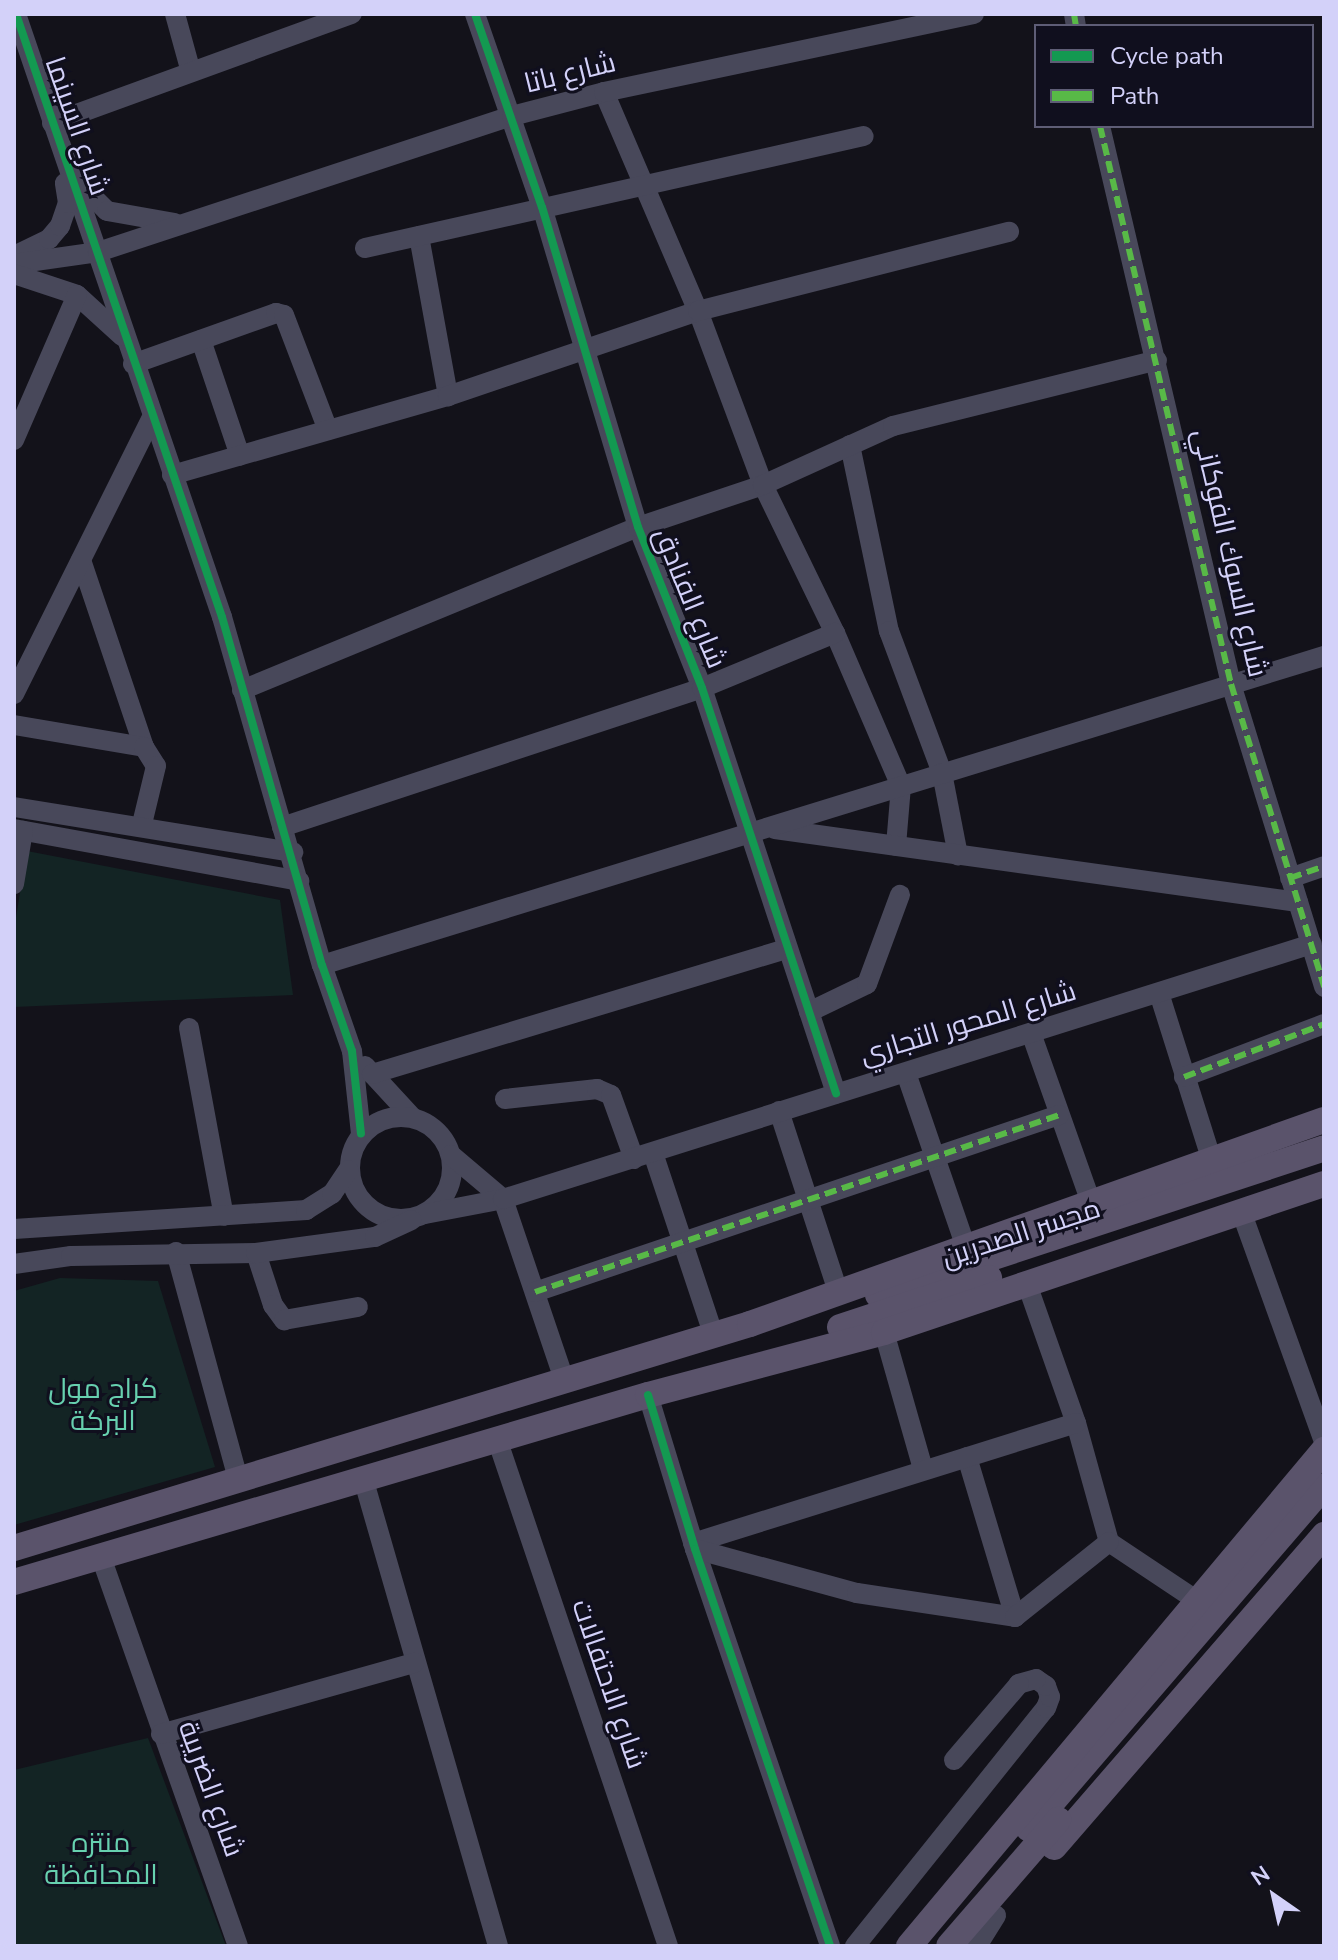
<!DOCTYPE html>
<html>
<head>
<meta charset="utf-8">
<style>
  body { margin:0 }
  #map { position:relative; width:1338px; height:1960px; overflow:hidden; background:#13121a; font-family:"Nunito Sans",Cairo,sans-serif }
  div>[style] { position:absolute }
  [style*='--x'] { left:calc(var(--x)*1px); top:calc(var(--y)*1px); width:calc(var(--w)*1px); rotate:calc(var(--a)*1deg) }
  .green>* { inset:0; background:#132424 }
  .minor>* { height:20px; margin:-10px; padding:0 10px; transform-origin:10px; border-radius:10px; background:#48485a }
  .minor>.ring { margin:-10px; padding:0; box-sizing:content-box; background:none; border:20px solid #48485a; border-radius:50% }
  .major>* { height:26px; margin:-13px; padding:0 13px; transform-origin:13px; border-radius:13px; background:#5a536b }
  .quiet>* { height:6px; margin-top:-3px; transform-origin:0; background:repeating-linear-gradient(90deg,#58b947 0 12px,transparent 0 18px) }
  .cycleway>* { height:8px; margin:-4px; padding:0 4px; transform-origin:4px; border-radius:4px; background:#139951 }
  span { translate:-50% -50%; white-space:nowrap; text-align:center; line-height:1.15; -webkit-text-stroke:6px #100f1e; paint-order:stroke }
  .street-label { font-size:28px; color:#d3d1f9 }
  .park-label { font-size:28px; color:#67d0af }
  .frame { position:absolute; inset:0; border:16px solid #d3d1f9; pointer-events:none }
  .legend { position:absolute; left:1034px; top:24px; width:280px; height:104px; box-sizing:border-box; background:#100f1e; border:2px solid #5e5d76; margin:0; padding:10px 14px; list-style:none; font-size:24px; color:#d3d1f9 }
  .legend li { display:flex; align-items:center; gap:16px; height:40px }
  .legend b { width:40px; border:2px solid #5e5d76 }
  .north { position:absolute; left:1234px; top:1856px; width:80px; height:80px; -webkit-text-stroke:6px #100f1e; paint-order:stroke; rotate:326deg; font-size:22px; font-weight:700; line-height:32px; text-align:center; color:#d3d1f9 }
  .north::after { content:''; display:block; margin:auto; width:28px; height:36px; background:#d3d1f9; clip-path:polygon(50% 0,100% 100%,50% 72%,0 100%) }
</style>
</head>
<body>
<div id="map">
  <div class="green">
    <div style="clip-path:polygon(27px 851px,280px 900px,293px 995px,14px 1007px,14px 929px)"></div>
    <div style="clip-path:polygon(60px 1278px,158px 1281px,215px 1467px,14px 1525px,14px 1291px)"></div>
    <div style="clip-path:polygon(148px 1738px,226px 1946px,14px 1946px,14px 1770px)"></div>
  </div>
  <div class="minor">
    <div style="--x:16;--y:14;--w:637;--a:71.14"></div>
    <div style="--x:222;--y:617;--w:362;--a:74"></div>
    <div style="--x:322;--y:965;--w:91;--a:70.8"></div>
    <div style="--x:352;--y:1051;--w:83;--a:83.8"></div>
    <div style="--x:175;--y:14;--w:60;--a:74.6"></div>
    <div style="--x:475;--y:14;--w:204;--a:70.9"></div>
    <div style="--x:542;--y:207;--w:334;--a:73.3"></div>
    <div style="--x:638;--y:527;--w:173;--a:68.3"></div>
    <div style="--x:702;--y:688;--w:427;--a:71.7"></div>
    <div style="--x:1074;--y:14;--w:12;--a:81"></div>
    <div style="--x:604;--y:92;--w:238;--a:66.8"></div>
    <div style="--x:698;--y:311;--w:186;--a:69.5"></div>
    <div style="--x:763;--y:485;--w:165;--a:64.1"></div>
    <div style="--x:835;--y:633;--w:167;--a:66.7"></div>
    <div style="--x:901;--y:786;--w:60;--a:94.8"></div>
    <div style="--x:52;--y:123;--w:319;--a:-20"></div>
    <div style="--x:1100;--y:126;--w:573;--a:76.79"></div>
    <div style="--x:1231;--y:684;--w:317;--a:72.9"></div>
    <div style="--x:77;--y:181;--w:42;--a:45"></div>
    <div style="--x:107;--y:211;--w:69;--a:10"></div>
    <div style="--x:419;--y:236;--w:163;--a:79.7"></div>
    <div style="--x:365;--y:248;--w:511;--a:-12.65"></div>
    <div style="--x:14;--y:256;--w:39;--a:-26"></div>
    <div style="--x:49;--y:239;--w:17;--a:-50"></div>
    <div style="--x:60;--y:226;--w:24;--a:-71"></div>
    <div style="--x:68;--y:203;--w:20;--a:-99"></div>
    <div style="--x:14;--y:264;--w:85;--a:-8.1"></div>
    <div style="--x:98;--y:252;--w:436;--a:-18.2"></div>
    <div style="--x:512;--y:116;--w:95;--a:-14.6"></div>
    <div style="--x:604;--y:92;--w:378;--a:-11.9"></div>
    <div style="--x:14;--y:274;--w:66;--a:18.4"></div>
    <div style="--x:77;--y:295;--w:61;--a:42.3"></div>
    <div style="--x:201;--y:340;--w:122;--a:71.4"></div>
    <div style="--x:133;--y:364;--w:152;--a:-19.6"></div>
    <div style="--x:276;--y:313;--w:8;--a:14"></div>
    <div style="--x:284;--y:315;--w:123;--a:69.1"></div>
    <div style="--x:14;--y:440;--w:158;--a:-66.5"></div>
    <div style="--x:850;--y:445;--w:190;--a:78.2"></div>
    <div style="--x:889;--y:631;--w:152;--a:69.5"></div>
    <div style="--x:942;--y:773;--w:84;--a:79"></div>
    <div style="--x:172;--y:475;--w:287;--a:-16"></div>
    <div style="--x:448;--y:396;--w:264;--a:-18.8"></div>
    <div style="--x:698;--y:311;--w:321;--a:-14.3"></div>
    <div style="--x:81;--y:560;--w:197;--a:71.4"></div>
    <div style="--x:242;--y:690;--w:428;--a:-22.4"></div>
    <div style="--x:638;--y:527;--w:132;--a:-18.6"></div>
    <div style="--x:763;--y:485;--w:143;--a:-24.4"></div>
    <div style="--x:893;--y:426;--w:272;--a:-14"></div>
    <div style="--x:14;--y:694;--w:309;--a:-63.5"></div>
    <div style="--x:14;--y:725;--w:132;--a:9.6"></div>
    <div style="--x:144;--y:747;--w:22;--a:58"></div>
    <div style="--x:156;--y:766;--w:60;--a:103.6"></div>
    <div style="--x:14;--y:807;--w:283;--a:9.2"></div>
    <div style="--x:282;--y:827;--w:442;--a:-18.3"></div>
    <div style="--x:702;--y:688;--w:144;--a:-22.5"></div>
    <div style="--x:14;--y:829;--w:290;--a:10.3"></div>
    <div style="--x:775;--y:829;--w:528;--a:7.95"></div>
    <div style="--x:1290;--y:878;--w:36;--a:-19"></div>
    <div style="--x:14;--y:884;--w:54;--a:-80.4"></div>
    <div style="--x:322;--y:965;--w:1049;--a:-17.14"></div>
    <div style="--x:1159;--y:993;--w:173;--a:72.5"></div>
    <div style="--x:809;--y:1012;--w:64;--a:-25.8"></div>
    <div style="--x:867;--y:984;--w:95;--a:-69.7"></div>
    <div style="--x:189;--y:1028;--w:191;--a:79.5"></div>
    <div style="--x:1031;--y:1033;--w:177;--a:70.5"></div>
    <div style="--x:365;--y:1066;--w:69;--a:47.3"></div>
    <div style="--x:906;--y:1073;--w:181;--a:71"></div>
    <div style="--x:372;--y:1074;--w:432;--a:-16.8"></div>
    <div style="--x:1184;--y:1077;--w:150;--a:-20.7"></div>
    <div style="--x:505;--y:1099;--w:93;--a:-6.2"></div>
    <div style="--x:597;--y:1089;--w:15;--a:23"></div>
    <div style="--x:611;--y:1095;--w:68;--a:70.2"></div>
    <div style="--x:779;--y:1111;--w:189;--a:71.9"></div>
    <div class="ring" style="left:350px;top:1117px;width:82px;height:82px"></div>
    <div style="--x:653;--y:1153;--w:193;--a:71.6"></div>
    <div style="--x:451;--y:1155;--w:68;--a:40.2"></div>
    <div style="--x:503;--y:1199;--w:190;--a:71.3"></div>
    <div style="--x:1241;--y:1211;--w:245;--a:70.2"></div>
    <div style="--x:425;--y:1214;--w:79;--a:-10.9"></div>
    <div style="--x:503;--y:1199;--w:848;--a:-17.5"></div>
    <div style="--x:14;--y:1229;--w:293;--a:-3.7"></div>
    <div style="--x:306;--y:1210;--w:31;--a:-32"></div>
    <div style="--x:332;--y:1194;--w:29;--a:-56"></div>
    <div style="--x:176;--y:1252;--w:238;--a:74.7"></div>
    <div style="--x:256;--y:1253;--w:55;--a:71.9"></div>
    <div style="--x:273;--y:1305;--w:19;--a:54"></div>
    <div style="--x:284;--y:1320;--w:75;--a:-10"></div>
    <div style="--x:14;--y:1264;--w:58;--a:-8"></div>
    <div style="--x:71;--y:1256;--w:185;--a:-0.9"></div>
    <div style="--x:256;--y:1253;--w:120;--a:-7.7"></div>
    <div style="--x:375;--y:1237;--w:40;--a:-25"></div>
    <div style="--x:1027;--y:1284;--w:147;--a:70.6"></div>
    <div style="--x:1076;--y:1423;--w:123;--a:74.5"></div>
    <div style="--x:1109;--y:1542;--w:105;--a:33.7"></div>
    <div style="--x:535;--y:1292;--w:553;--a:-18.66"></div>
    <div style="--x:884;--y:1332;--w:142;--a:74.1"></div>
    <div style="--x:648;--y:1395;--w:161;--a:73"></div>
    <div style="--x:695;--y:1549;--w:419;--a:71.2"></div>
    <div style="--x:497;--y:1439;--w:535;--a:71.36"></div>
    <div style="--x:967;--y:1457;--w:167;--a:73.3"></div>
    <div style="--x:363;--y:1478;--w:487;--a:73.9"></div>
    <div style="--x:693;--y:1543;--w:401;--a:-17.4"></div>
    <div style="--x:695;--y:1549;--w:168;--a:15.2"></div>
    <div style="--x:857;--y:1593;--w:160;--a:8.6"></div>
    <div style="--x:1015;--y:1617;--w:120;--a:-38.6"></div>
    <div style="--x:101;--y:1557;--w:412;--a:70.6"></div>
    <div style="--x:161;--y:1734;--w:263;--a:-15.7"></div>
    <div style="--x:855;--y:1946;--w:305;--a:-51.3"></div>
    <div style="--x:1046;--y:1708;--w:12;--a:-70"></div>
    <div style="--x:1050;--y:1697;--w:12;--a:-110"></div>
    <div style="--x:1046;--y:1686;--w:12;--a:-145"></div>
    <div style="--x:1036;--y:1679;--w:18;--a:164"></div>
    <div style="--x:1019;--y:1684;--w:100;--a:130.5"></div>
    <div style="--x:977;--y:1946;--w:36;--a:-58"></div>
  </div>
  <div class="major">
    <div style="--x:878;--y:1295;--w:470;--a:-18.2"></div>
    <div style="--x:840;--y:1327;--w:157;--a:-18.2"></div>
    <div style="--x:14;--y:1548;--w:769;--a:-16.93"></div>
    <div style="--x:750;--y:1324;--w:609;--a:-19.57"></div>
    <div style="--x:14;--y:1582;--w:661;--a:-16.43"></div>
    <div style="--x:648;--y:1395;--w:244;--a:-14.9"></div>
    <div style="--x:884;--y:1332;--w:464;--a:-18.6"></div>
    <div style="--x:1029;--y:1829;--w:452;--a:-49.3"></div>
    <div style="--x:1054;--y:1847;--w:413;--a:-49.1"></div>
    <div style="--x:909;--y:1946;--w:647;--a:-50.08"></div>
    <div style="--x:949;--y:1946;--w:167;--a:-49.1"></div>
  </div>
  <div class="quiet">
    <div style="--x:1074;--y:14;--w:12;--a:81"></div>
    <div style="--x:1100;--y:126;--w:573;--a:76.79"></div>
    <div style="--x:1231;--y:684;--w:317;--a:72.9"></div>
    <div style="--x:1290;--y:878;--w:36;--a:-19"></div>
    <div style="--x:1184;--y:1077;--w:150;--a:-20.7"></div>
    <div style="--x:535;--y:1292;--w:553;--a:-18.66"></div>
  </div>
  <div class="cycleway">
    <div style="--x:16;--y:14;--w:637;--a:71.14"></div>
    <div style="--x:222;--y:617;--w:362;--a:74"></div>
    <div style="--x:322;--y:965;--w:91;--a:70.8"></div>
    <div style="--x:352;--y:1051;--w:83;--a:83.8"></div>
    <div style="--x:475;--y:14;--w:204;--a:70.9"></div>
    <div style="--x:542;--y:207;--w:334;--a:73.3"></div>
    <div style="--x:638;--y:527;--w:173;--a:68.3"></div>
    <div style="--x:702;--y:688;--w:427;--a:71.7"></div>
    <div style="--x:648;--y:1395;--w:161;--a:73"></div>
    <div style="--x:695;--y:1549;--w:419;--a:71.2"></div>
  </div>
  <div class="street-label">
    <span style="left:570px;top:73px;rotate:-14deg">شارع باتا</span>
    <span style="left:77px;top:126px;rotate:71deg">شارع السينما</span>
    <span style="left:1230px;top:553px;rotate:77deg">شارع السوك الفوكاني</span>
    <span style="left:690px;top:598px;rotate:68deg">شارع الفنادق</span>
    <span style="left:968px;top:1023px;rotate:-17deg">شارع المحور التجاري</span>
    <span style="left:1021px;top:1233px;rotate:-18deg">مجسر الصدرين</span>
    <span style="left:609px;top:1684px;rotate:71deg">شارع الاحتفالات</span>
    <span style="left:211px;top:1789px;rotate:70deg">شارع الضريبة</span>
  </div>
  <div class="park-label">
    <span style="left:103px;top:1405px">كراج مول<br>البركة</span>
    <span style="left:101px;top:1859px">منتزه<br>المحافظة</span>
  </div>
  <div class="frame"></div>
  <ul class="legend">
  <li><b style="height:10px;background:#139951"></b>Cycle path</li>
  <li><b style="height:10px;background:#58b947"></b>Path</li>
  </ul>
  <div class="north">N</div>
</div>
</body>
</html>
